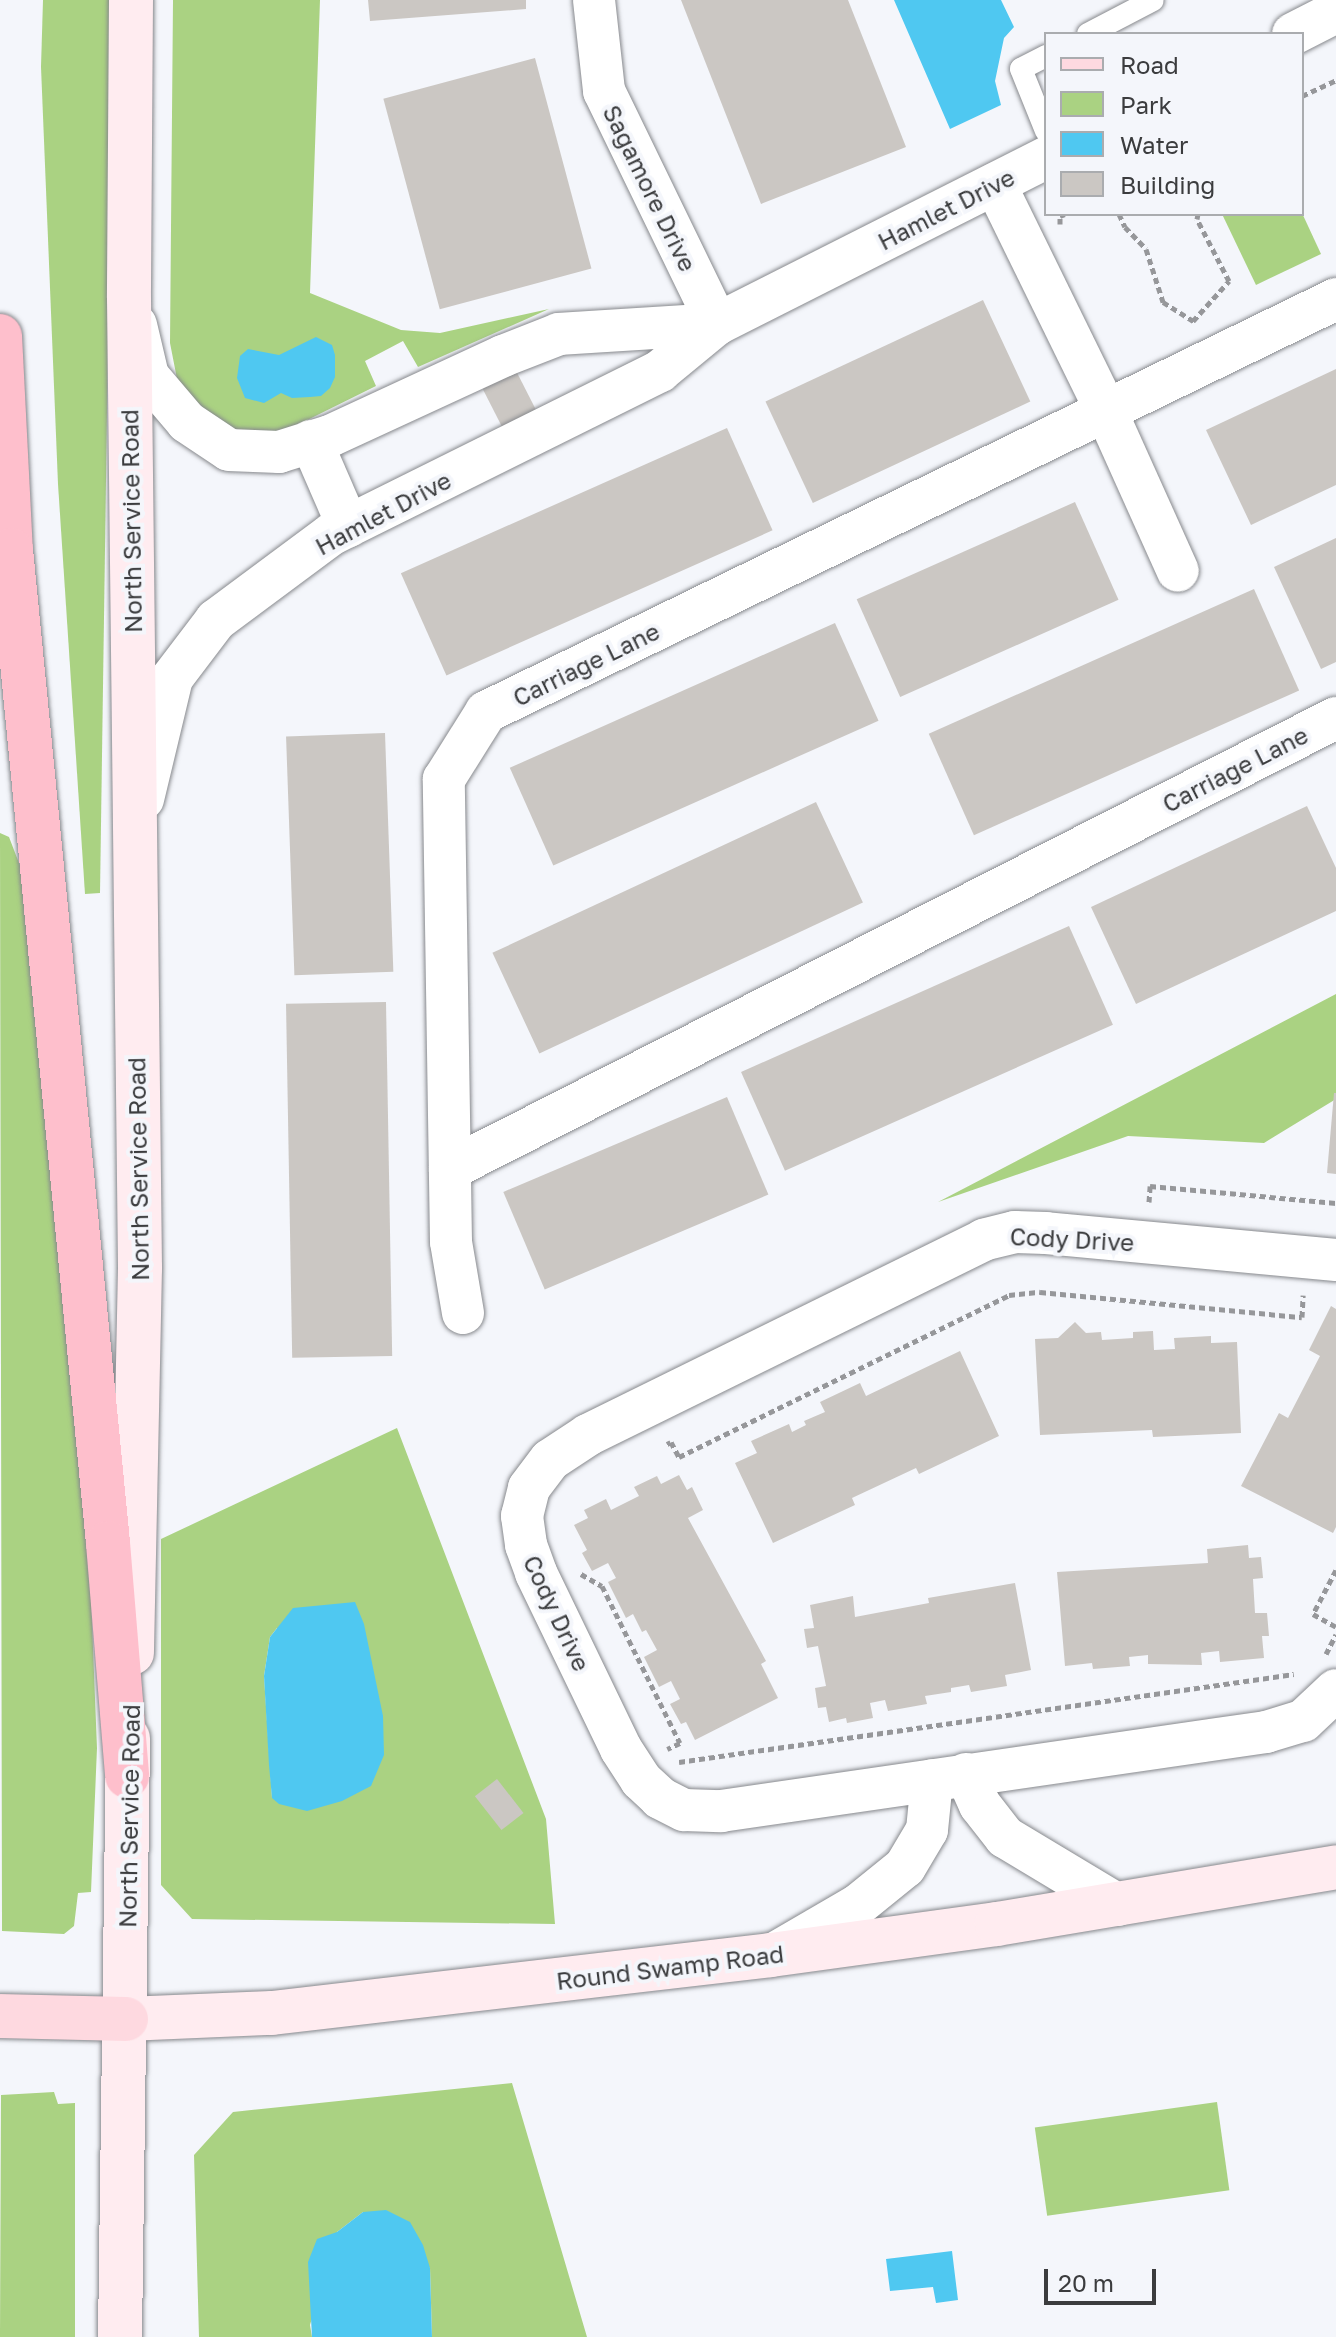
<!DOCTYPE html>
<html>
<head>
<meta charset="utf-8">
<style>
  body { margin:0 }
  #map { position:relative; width:1336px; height:2337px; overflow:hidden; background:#f4f6fb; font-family:"Golos Text",sans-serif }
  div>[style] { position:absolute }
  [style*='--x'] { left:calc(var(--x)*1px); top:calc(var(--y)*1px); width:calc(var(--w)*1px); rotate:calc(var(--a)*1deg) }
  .green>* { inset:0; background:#aad282; transform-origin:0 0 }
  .water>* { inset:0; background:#4fc8f1 }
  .building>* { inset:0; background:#cbc7c3; transform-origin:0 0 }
  .path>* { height:5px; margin-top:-2.5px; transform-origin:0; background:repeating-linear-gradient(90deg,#96979a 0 6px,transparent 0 10px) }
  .roads { filter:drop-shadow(0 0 2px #87898d) drop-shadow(0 0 2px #87898d) }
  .service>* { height:22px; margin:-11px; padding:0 11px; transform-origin:11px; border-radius:11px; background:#fff }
  .minor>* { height:42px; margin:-21px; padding:0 21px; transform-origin:21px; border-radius:21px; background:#fff }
  .secondary>* { height:44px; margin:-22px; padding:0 22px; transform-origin:22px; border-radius:22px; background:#ffecf0 }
  .primary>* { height:44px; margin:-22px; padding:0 22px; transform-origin:22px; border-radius:22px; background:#fed9e0 }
  .motorway>* { height:44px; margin:-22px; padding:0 22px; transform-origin:22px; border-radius:22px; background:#febfcc }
  span { translate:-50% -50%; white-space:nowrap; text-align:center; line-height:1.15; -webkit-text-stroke:8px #f4f6fb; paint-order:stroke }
  .street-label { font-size:24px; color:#3b3c3e }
  .legend { position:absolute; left:1044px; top:32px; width:260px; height:184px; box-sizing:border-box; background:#f4f6fb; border:2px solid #aaacaf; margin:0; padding:10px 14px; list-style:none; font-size:24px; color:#3b3c3e }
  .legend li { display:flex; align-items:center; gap:16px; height:40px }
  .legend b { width:40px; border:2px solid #aaacaf }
  .scale { position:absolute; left:1044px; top:2269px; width:112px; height:36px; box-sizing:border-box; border:4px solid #3b3c3e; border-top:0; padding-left:10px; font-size:24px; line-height:28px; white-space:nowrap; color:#3b3c3e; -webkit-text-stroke:6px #f4f6fb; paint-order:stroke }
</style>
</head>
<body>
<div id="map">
  <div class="green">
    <div style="clip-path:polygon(43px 0,113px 0,100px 893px,85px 894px,58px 484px,41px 67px)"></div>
    <div style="clip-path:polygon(173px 0,320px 0,310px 293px,401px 330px,440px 333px,549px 309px,418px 367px,403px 341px,365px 361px,376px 386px,271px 438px,236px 435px,202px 414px,178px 384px,170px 343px)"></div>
    <div style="clip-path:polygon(1302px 213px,1321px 254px,1256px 285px,1222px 214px)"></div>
    <div style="clip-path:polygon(0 833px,9px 837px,24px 876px,87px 1498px,97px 1748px,91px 1892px,78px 1893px,74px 1926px,64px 1934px,2px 1931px)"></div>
    <div style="clip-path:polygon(1336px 994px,1336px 1099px,1264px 1143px,1128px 1136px,938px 1202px)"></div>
    <div style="clip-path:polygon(evenodd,397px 1428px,546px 1819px,555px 1924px,192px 1919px,161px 1885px,161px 1539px,397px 1428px,277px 1628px,272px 1798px,264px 1676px,270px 1637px,277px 1628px)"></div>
    <div style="clip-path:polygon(512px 2083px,587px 2337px,432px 2337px,430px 2268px,363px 2212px,337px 2232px,310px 2325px,312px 2337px,199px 2337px,194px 2155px,233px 2112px)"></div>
    <div style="clip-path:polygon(54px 2092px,58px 2104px,75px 2103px,75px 2337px,0 2337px,1px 2095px)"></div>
    <div style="left:1217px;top:2102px;width:89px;height:184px;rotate:82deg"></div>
  </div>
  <div class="water">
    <div style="clip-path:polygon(894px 0,1001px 0,1014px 27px,1004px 38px,995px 81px,1001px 105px,950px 129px)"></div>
    <div style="clip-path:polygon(316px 337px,332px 345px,335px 355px,335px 377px,330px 388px,321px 396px,310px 397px,292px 398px,281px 393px,264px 403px,245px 398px,237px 378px,240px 356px,248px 349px,279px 355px)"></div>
    <div style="clip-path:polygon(355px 1602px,364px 1624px,383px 1716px,384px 1755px,371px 1786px,342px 1801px,307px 1811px,279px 1804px,272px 1798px,269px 1765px,264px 1676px,270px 1637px,293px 1608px)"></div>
    <div style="clip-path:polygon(386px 2210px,410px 2222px,423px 2245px,430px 2268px,432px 2337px,312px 2337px,308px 2262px,317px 2239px,337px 2232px,363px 2212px)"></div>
    <div style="clip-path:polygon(952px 2251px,958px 2300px,936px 2303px,933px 2287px,890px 2291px,886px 2259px)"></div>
  </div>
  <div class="building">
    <div style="clip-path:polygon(368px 0,526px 0,526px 9px,370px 21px)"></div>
    <div style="clip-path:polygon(681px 0,848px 0,906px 147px,761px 204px)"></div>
    <div style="left:535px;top:58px;width:218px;height:157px;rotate:75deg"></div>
    <div style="left:983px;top:300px;width:112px;height:240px;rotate:65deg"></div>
    <div style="left:505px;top:349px;width:92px;height:38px;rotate:63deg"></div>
    <div style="clip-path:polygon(1336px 369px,1336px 485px,1251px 525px,1206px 430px)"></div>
    <div style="left:727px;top:428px;width:112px;height:357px;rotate:66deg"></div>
    <div style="left:1075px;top:502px;width:107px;height:239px;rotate:66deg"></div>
    <div style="clip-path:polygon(1336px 538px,1336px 662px,1321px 669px,1274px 567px)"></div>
    <div style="left:1254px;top:589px;width:111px;height:356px;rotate:66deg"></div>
    <div style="left:835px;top:623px;width:107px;height:356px;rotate:66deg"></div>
    <div style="left:385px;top:733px;width:239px;height:99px;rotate:88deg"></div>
    <div style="left:816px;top:802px;width:111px;height:357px;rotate:65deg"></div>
    <div style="clip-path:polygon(1307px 806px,1336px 868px,1336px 911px,1136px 1004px,1091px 907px)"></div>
    <div style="left:1069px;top:926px;width:108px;height:359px;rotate:66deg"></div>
    <div style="left:386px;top:1002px;width:354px;height:100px;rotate:89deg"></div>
    <div style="clip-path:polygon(1334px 1093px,1336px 1093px,1336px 1174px,1327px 1173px)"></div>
    <div style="left:727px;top:1097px;width:106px;height:243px;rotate:67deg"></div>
    <div style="clip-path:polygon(1331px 1306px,1336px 1309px,1336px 1527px,1333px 1533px,1241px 1486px,1279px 1413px,1288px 1418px,1320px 1356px,1309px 1350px)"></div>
    <div style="clip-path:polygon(1075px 1322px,1086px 1333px,1101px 1332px,1102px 1340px,1133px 1338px,1133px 1332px,1153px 1331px,1154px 1350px,1175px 1349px,1174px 1338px,1211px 1336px,1211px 1343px,1237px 1342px,1241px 1433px,1153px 1437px,1152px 1430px,1040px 1435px,1035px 1339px,1058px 1338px)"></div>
    <div style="clip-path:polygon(960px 1351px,999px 1436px,919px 1474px,916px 1468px,852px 1498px,855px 1505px,773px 1543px,735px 1463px,757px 1453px,751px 1441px,789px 1424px,792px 1432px,806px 1425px,804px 1421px,825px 1412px,820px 1402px,860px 1383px,866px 1396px)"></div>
    <div style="clip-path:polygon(679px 1475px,687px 1490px,692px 1487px,703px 1510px,688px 1518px,766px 1661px,761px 1664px,778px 1698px,695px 1740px,686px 1722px,681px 1724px,670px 1704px,680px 1699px,671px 1681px,659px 1687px,644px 1657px,657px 1650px,646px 1630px,642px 1632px,633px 1614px,626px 1618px,608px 1582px,616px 1578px,608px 1563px,592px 1571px,582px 1553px,587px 1550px,574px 1525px,588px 1518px,584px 1510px,606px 1499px,611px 1510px,639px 1496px,634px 1487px,657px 1476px,661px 1484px)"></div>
    <div style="clip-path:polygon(1248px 1545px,1249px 1558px,1261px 1557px,1263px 1578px,1253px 1579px,1255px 1613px,1267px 1613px,1269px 1636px,1262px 1636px,1264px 1658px,1220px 1662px,1219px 1651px,1201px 1653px,1202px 1665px,1148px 1664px,1148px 1655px,1129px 1657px,1130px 1666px,1093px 1669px,1092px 1663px,1065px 1666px,1057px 1572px,1208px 1563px,1207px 1549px)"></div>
    <div style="clip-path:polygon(1015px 1583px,1031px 1670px,1005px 1675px,1007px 1686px,971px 1692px,969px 1685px,951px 1688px,951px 1692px,925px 1696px,927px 1704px,888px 1711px,885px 1700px,870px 1703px,873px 1718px,847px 1723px,846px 1718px,829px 1722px,826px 1707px,818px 1708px,815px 1688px,826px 1686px,818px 1646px,807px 1648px,804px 1629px,814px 1628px,810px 1605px,853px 1596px,855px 1617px,929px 1603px,928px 1598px)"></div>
    <div style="left:497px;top:1779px;width:43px;height:28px;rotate:52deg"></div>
  </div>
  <div class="path">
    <div style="--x:1302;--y:96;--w:38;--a:-25"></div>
    <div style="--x:1119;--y:214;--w:14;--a:65"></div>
    <div style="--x:1125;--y:227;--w:30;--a:46"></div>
    <div style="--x:1146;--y:249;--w:56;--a:72.2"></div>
    <div style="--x:1163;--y:302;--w:36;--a:32"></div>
    <div style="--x:1193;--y:321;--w:54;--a:-48"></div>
    <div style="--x:1229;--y:281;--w:70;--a:-117.3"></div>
    <div style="--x:1197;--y:219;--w:5;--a:-79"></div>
    <div style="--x:1060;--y:224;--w:8;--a:-90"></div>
    <div style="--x:1060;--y:216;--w:5;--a:-22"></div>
    <div style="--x:1149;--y:1202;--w:16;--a:-86"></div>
    <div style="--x:1150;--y:1186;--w:187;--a:5.2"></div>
    <div style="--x:667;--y:1444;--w:4;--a:-27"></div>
    <div style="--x:671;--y:1442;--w:17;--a:62"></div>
    <div style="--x:679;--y:1457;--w:368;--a:-26.1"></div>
    <div style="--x:1009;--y:1295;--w:31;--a:-6"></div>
    <div style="--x:1040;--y:1292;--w:263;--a:5.5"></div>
    <div style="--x:1302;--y:1317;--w:22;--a:-87"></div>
    <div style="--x:1336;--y:1570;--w:50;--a:117.6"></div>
    <div style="--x:1313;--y:1614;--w:26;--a:29"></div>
    <div style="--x:581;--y:1574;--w:24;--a:30"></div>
    <div style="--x:602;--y:1586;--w:175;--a:63.6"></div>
    <div style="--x:680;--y:1743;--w:14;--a:155"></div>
    <div style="--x:1326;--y:1654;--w:22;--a:-63"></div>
    <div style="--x:679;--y:1762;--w:621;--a:-8.14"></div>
  </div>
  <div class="roads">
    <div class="service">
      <div style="--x:1088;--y:34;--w:73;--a:-27.6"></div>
      <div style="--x:1046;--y:56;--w:28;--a:153"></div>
      <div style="--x:1021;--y:69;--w:67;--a:68"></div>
    </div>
    <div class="minor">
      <div style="--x:594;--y:0;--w:92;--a:83.7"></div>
      <div style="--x:604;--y:91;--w:259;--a:64.1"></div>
      <div style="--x:1293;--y:34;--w:48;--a:-27.1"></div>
      <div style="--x:995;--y:184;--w:253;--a:63.9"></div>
      <div style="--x:1106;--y:411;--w:175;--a:65.8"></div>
      <div style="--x:136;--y:325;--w:52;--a:76.8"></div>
      <div style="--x:148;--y:376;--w:60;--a:49.7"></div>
      <div style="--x:187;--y:422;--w:50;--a:33.7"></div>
      <div style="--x:229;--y:450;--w:50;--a:2.3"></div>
      <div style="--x:279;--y:452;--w:53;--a:-17.4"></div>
      <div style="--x:330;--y:436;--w:191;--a:-24.8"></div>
      <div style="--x:503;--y:356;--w:60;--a:-21.4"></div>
      <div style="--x:559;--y:334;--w:158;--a:-3.6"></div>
      <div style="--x:311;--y:441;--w:93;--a:66.5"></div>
      <div style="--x:143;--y:799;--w:124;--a:-76.5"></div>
      <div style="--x:172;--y:678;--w:73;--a:-52.8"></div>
      <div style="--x:216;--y:620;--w:144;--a:-36.6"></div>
      <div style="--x:332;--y:534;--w:366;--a:-26.4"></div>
      <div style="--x:660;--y:371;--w:74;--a:-39.5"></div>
      <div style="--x:717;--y:324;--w:369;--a:-26.8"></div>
      <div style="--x:450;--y:1169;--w:994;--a:-26.98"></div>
      <div style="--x:1336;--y:1260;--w:291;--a:-174.7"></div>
      <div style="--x:1046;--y:1233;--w:31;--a:-178"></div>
      <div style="--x:1015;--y:1232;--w:32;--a:166"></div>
      <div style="--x:984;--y:1240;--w:441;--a:153.8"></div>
      <div style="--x:588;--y:1435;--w:45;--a:146.7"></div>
      <div style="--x:550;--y:1460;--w:35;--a:127"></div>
      <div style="--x:529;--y:1488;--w:29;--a:104"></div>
      <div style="--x:522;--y:1516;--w:29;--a:82"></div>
      <div style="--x:526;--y:1545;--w:30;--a:70"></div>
      <div style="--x:536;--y:1573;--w:195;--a:64.2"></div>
      <div style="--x:621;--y:1749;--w:37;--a:57"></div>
      <div style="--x:641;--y:1780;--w:26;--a:43"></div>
      <div style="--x:660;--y:1798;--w:27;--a:27"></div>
      <div style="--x:684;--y:1810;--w:37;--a:2"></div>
      <div style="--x:721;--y:1811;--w:551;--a:-8.25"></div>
      <div style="--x:1266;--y:1732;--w:39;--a:-17"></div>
      <div style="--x:1303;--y:1721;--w:45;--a:-43.2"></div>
      <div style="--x:463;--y:1313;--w:72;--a:-99.6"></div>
      <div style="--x:451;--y:1242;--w:463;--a:-90.9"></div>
      <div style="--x:444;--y:779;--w:79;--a:-57.9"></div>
      <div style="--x:486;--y:712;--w:945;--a:-25.91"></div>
      <div style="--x:966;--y:1774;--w:34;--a:66"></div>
      <div style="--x:980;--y:1805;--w:41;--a:52"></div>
      <div style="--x:1005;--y:1837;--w:132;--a:31"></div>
      <div style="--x:774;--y:1954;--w:97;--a:-30.3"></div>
      <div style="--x:858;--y:1905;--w:60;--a:-39"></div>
      <div style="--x:905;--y:1867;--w:43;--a:-59.3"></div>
      <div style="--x:927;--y:1830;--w:50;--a:-84.3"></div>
    </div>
    <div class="secondary">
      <div style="--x:131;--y:0;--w:298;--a:90.4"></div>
      <div style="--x:129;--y:298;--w:970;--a:89.35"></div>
      <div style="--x:140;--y:1268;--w:385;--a:91.2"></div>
      <div style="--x:126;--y:2019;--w:146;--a:-2.4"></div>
      <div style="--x:272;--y:2013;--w:502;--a:-6.63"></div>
      <div style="--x:771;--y:1955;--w:228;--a:-7.8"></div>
      <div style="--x:997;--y:1924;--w:344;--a:-9.5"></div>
      <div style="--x:120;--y:2337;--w:599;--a:-89.23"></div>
    </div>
    <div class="primary">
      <div style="--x:0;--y:2016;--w:126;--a:1.4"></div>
    </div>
    <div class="motorway">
      <div style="--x:0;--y:336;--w:214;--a:87.1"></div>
      <div style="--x:11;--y:550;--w:998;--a:84.42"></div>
      <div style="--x:108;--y:1543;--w:234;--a:85.3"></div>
    </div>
  </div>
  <div class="street-label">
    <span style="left:650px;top:188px;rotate:64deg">Sagamore Drive</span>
    <span style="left:946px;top:209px;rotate:-27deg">Hamlet Drive</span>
    <span style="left:383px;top:513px;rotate:-28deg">Hamlet Drive</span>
    <span style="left:131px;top:521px;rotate:-91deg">North Service Road</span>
    <span style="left:586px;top:664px;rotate:-26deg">Carriage Lane</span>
    <span style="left:1235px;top:769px;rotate:-27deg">Carriage Lane</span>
    <span style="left:138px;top:1169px;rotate:-91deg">North Service Road</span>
    <span style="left:1072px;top:1239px;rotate:3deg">Cody Drive</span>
    <span style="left:557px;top:1613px;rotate:65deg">Cody Drive</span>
    <span style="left:129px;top:1816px;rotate:-89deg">North Service Road</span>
    <span style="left:670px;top:1967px;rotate:-7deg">Round Swamp Road</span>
  </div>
  <ul class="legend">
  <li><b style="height:10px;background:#fed9e0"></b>Road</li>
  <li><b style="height:22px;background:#aad282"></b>Park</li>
  <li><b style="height:22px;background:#4fc8f1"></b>Water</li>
  <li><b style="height:22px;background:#cbc7c3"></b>Building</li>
  </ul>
  <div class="scale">20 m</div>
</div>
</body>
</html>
